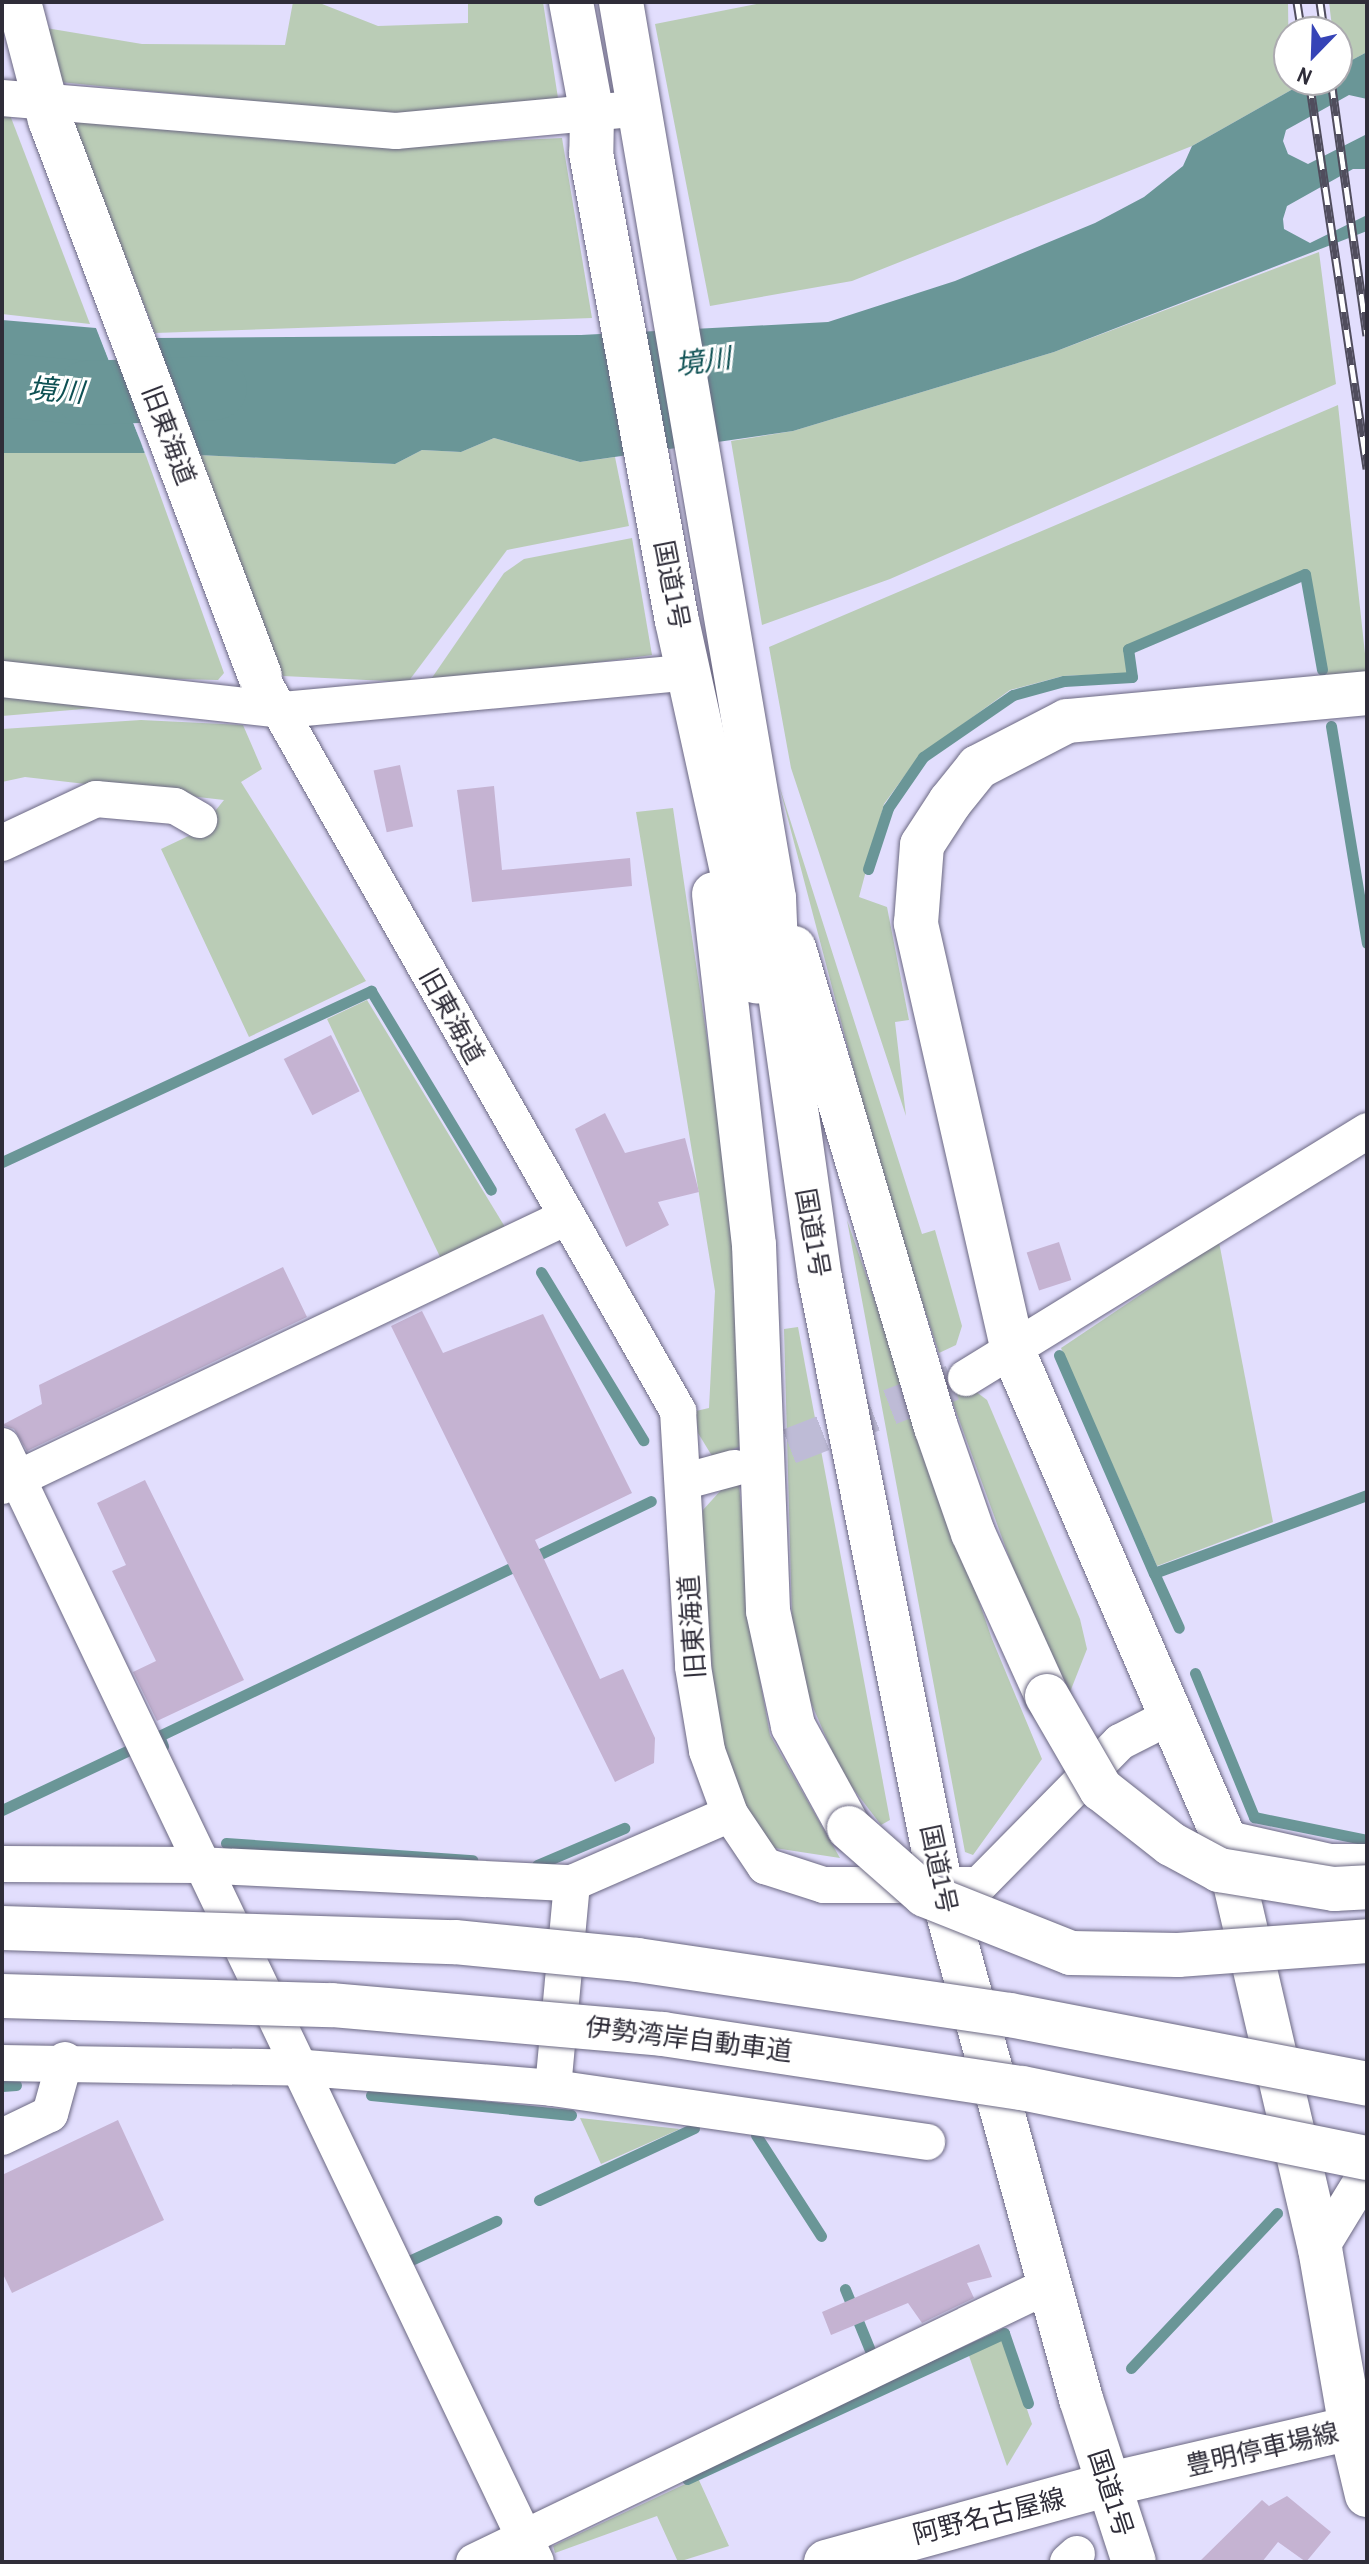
<!DOCTYPE html>
<html>
<head>
<meta charset="utf-8">
<style>
  body { margin:0 }
  #map { position:relative; width:1369px; height:2564px; overflow:hidden; background:#e2defd; font-family:"Archivo Narrow","Noto Sans JP",sans-serif }
  div>[style] { position:absolute }
  [style*='--x'] { left:calc(var(--x)*1px); top:calc(var(--y)*1px); width:calc(var(--w)*1px); rotate:calc(var(--a)*1deg) }
  .green>* { inset:0; background:#baccb6 }
  .water>* { inset:0; background:#6a9697 }
  .pier>* { inset:0; background:#e2defd }
  .stream>* { height:11px; margin:-5.5px; padding:0 5.5px; transform-origin:5.5px; border-radius:5.5px; background:#6a9697 }
  .river>* { height:64px; margin:-32px; padding:0 32px; transform-origin:32px; border-radius:32px; background:#6a9697 }
  .building>* { inset:0; background:#c5b3d2; transform-origin:0 0 }
  .minor-tunnel>* { height:36px; margin-top:-18px; transform-origin:0; background:repeating-linear-gradient(90deg,#bebbd6 0 36px,transparent 0 54px) }
  .roads { filter:drop-shadow(0 0 2px #6b6882) drop-shadow(0 0 2px #6b6882) }
  .minor>* { height:36px; margin:-18px; padding:0 18px; transform-origin:18px; border-radius:18px; background:#fff }
  .tertiary>* { height:44px; margin:-22px; padding:0 22px; transform-origin:22px; border-radius:22px; background:#fff }
  .secondary>* { height:44px; margin:-22px; padding:0 22px; transform-origin:22px; border-radius:22px; background:#fff }
  .trunk>* { height:44px; margin:-22px; padding:0 22px; transform-origin:22px; border-radius:22px; background:#fff }
  .rail>* { height:9px; margin-top:-4.5px; transform-origin:0; background:repeating-linear-gradient(90deg,#fff 0 18px,#504d5d 0 36px); box-sizing:border-box; border-block:2px solid #504d5d }
  .bridges { filter:drop-shadow(0 0 2px #6b6882) drop-shadow(0 0 2px #6b6882) }
  .trunk-bridge>* { height:44px; margin:-22px; padding:0 22px; transform-origin:22px; border-radius:22px; background:#fff }
  .motorway-bridge>* { height:44px; margin:-22px; padding:0 22px; transform-origin:22px; border-radius:22px; background:#fff }
  span { translate:-50% -50%; white-space:nowrap; text-align:center; line-height:1.15; -webkit-text-stroke:6px #fff; paint-order:stroke }
  .street-label { font-size:26px; color:#2f2d39 }
  .water-label { font-size:28px; color:#0d5053; font-style:italic }
  .frame { position:absolute; inset:0; border:4px solid #2f2d39; pointer-events:none }
  .north { position:absolute; left:1273px; top:16px; width:80px; height:80px; box-sizing:border-box; background:#fff; border:2px solid #acabb0; border-radius:50%; rotate:203deg; font-size:22px; font-weight:700; line-height:32px; text-align:center; color:#2f2d39 }
  .north::after { content:''; display:block; margin:auto; width:28px; height:36px; background:#3644b7; clip-path:polygon(50% 0,100% 100%,50% 72%,0 100%) }
</style>
</head>
<body>
<div id="map">
  <div class="green">
    <div style="clip-path:polygon(293px 2px,317px 2px,378px 26px,468px 23px,468px 2px,543px 2px,558px 98px,384px 115px,60px 82px,34px 26px,142px 44px,285px 45px)"></div>
    <div style="clip-path:polygon(766px 2px,1288px 2px,1289px 80px,1300px 85px,1192px 146px,852px 281px,710px 306px,655px 24px)"></div>
    <div style="clip-path:polygon(1329px 2px,1367px 2px,1367px 52px,1337px 68px)"></div>
    <div style="clip-path:polygon(2px 115px,10px 115px,90px 324px,2px 314px)"></div>
    <div style="clip-path:polygon(72px 120px,391px 146px,562px 138px,592px 318px,155px 333px)"></div>
    <div style="clip-path:polygon(1319px 252px,1336px 384px,890px 579px,762px 625px,731px 441px,793px 431px,1054px 352px)"></div>
    <div style="clip-path:polygon(1338px 405px,1367px 672px,1327px 676px,1307px 571px,1125px 647px,1129px 673px,1063px 676px,1010px 690px,919px 756px,884px 804px,859px 897px,887px 907px,909px 1020px,895px 1022px,906px 1116px,791px 768px,769px 647px)"></div>
    <div style="clip-path:polygon(494px 438px,580px 462px,615px 457px,629px 526px,507px 550px,408px 682px,283px 676px,198px 455px,395px 464px,422px 450px,461px 452px)"></div>
    <div style="clip-path:polygon(2px 453px,145px 453px,224px 673px,218px 680px,100px 677px,2px 661px)"></div>
    <div style="clip-path:polygon(632px 538px,652px 655px,427px 685px,504px 573px,524px 559px)"></div>
    <div style="clip-path:polygon(2px 689px,118px 706px,2px 716px)"></div>
    <div style="clip-path:polygon(141px 720px,243px 725px,262px 769px,241px 782px,366px 981px,249px 1037px,161px 849px,199px 831px,224px 800px,25px 777px,2px 782px,2px 729px)"></div>
    <div style="clip-path:polygon(779px 785px,922px 1234px,935px 1230px,962px 1326px,956px 1345px,939px 1353px,885px 1189px)"></div>
    <div style="clip-path:polygon(673px 808px,731px 1201px,740px 1455px,712px 1456px,698px 1433px,696px 1411px,709px 1408px,715px 1291px,636px 812px)"></div>
    <div style="clip-path:polygon(367px 1000px,505px 1227px,442px 1261px,327px 1019px)"></div>
    <div style="clip-path:polygon(847px 1220px,992px 1639px,1042px 1759px,973px 1855px,965px 1852px)"></div>
    <div style="clip-path:polygon(1219px 1242px,1273px 1522px,1157px 1566px,1061px 1348px)"></div>
    <div style="clip-path:polygon(798px 1327px,890px 1820px,881px 1825px,842px 1774px,809px 1698px,792px 1618px,784px 1329px)"></div>
    <div style="clip-path:polygon(954px 1375px,987px 1400px,1080px 1619px,1087px 1649px,1070px 1692px,1020px 1587px,945px 1381px)"></div>
    <div style="clip-path:polygon(739px 1484px,753px 1642px,770px 1735px,840px 1858px,768px 1847px,747px 1820px,719px 1741px,699px 1533px,703px 1510px,721px 1490px)"></div>
    <div style="clip-path:polygon(580px 2118px,680px 2129px,601px 2164px)"></div>
    <div style="clip-path:polygon(1002px 2336px,1032px 2424px,1007px 2466px,968px 2353px)"></div>
    <div style="clip-path:polygon(698px 2478px,729px 2546px,678px 2562px,657px 2516px,555px 2553px,553px 2546px)"></div>
  </div>
  <div class="water">
    <div style="clip-path:polygon(1367px 52px,1367px 99px,1349px 95px,1286px 130px,1283px 141px,1288px 154px,1308px 164px,1367px 134px,1367px 169px,1353px 169px,1287px 206px,1283px 219px,1284px 229px,1310px 243px,1367px 215px,1367px 231px,1054px 352px,793px 431px,580px 462px,494px 438px,461px 452px,422px 450px,395px 464px,198px 455px,154px 338px,581px 335px,828px 322px,955px 281px,1095px 223px,1144px 197px,1183px 166px,1192px 146px,1300px 85px,1337px 80px,1337px 68px)"></div>
    <div style="clip-path:polygon(2px 320px,96px 328px,145px 453px,2px 453px)"></div>
  </div>
  <div class="pier">
    <div style="clip-path:polygon(95px 324px,100px 327px,146px 457px,145px 453px)"></div>
  </div>
  <div class="stream">
    <div style="--x:1331;--y:726;--w:220;--a:80.6"></div>
    <div style="--x:868;--y:869;--w:64;--a:-71.8"></div>
    <div style="--x:888;--y:808;--w:62;--a:-55.5"></div>
    <div style="--x:923;--y:757;--w:109;--a:-34.6"></div>
    <div style="--x:1013;--y:695;--w:53;--a:-15.4"></div>
    <div style="--x:1064;--y:681;--w:68;--a:-3.4"></div>
    <div style="--x:1132;--y:677;--w:28;--a:-98"></div>
    <div style="--x:1128;--y:649;--w:192;--a:-23"></div>
    <div style="--x:1305;--y:574;--w:97;--a:79.9"></div>
    <div style="--x:2;--y:1162;--w:407;--a:-24.9"></div>
    <div style="--x:371;--y:991;--w:232;--a:58.9"></div>
    <div style="--x:541;--y:1272;--w:197;--a:58.7"></div>
    <div style="--x:1059;--y:1355;--w:238;--a:66.5"></div>
    <div style="--x:1154;--y:1573;--w:227;--a:-20.1"></div>
    <div style="--x:1154;--y:1573;--w:60;--a:65.6"></div>
    <div style="--x:1195;--y:1673;--w:156;--a:67.7"></div>
    <div style="--x:1254;--y:1817;--w:115;--a:11.5"></div>
    <div style="--x:163;--y:1746;--w:11;--a:-112"></div>
    <div style="--x:159;--y:1736;--w:545;--a:-25.53"></div>
    <div style="--x:2;--y:1810;--w:140;--a:-25.3"></div>
    <div style="--x:226;--y:1843;--w:247;--a:4"></div>
    <div style="--x:537;--y:1865;--w:95;--a:-23"></div>
    <div style="--x:2;--y:2086;--w:14;--a:-4"></div>
    <div style="--x:371;--y:2095;--w:201;--a:5.7"></div>
    <div style="--x:756;--y:2135;--w:120;--a:57.2"></div>
    <div style="--x:539;--y:2200;--w:171;--a:-24.9"></div>
    <div style="--x:411;--y:2260;--w:94;--a:-24.6"></div>
    <div style="--x:845;--y:2289;--w:71;--a:67.8"></div>
    <div style="--x:1131;--y:2368;--w:213;--a:-46.7"></div>
    <div style="--x:687;--y:2479;--w:349;--a:-24.7"></div>
    <div style="--x:1004;--y:2333;--w:74;--a:71.1"></div>
  </div>
  <div class="river">
    <div style="--x:2;--y:385;--w:84;--a:5.4"></div>
    <div style="--x:86;--y:393;--w:129;--a:-2.2"></div>
  </div>
  <div class="building">
    <div style="left:400px;top:765px;width:63px;height:27px;rotate:78deg"></div>
    <div style="clip-path:polygon(494px 786px,502px 870px,630px 858px,632px 886px,472px 902px,457px 790px)"></div>
    <div style="left:331px;top:1035px;width:63px;height:53px;rotate:63deg"></div>
    <div style="clip-path:polygon(605px 1113px,625px 1153px,685px 1138px,699px 1192px,658px 1202px,669px 1225px,626px 1247px,575px 1129px)"></div>
    <div style="left:1059px;top:1242px;width:40px;height:34px;rotate:72deg"></div>
    <div style="clip-path:polygon(283px 1267px,307px 1317px,27px 1451px,14px 1429px,2px 1425px,42px 1404px,39px 1385px)"></div>
    <div style="clip-path:polygon(422px 1311px,443px 1353px,543px 1314px,632px 1493px,535px 1540px,600px 1679px,623px 1669px,655px 1738px,654px 1763px,615px 1782px,391px 1326px)"></div>
    <div style="clip-path:polygon(145px 1480px,244px 1680px,157px 1721px,133px 1672px,156px 1661px,112px 1571px,126px 1565px,97px 1503px)"></div>
    <div style="clip-path:polygon(118px 2120px,164px 2220px,12px 2293px,2px 2272px,2px 2175px)"></div>
    <div style="clip-path:polygon(979px 2244px,992px 2277px,967px 2283px,974px 2298px,922px 2323px,908px 2303px,831px 2335px,822px 2312px)"></div>
    <div style="clip-path:polygon(1287px 2496px,1331px 2532px,1306px 2562px,1278px 2542px,1262px 2562px,1199px 2562px,1262px 2500px,1269px 2506px)"></div>
  </div>
  <div class="minor-tunnel">
    <div style="--x:739;--y:1466;--w:229;--a:-21.3"></div>
  </div>
  <div class="roads">
    <div class="minor">
      <div style="--x:2;--y:98;--w:395;--a:4.8"></div>
      <div style="--x:396;--y:131;--w:247;--a:-5.3"></div>
      <div style="--x:260;--y:676;--w:846;--a:60.37"></div>
      <div style="--x:678;--y:1411;--w:256;--a:86.6"></div>
      <div style="--x:693;--y:1667;--w:85;--a:80.5"></div>
      <div style="--x:707;--y:1751;--w:67;--a:69.9"></div>
      <div style="--x:730;--y:1814;--w:63;--a:56.1"></div>
      <div style="--x:765;--y:1866;--w:62;--a:17.9"></div>
      <div style="--x:824;--y:1885;--w:155;--a:0"></div>
      <div style="--x:979;--y:1885;--w:201;--a:-45.4"></div>
      <div style="--x:1120;--y:1742;--w:57;--a:-27"></div>
      <div style="--x:2;--y:679;--w:283;--a:6.3"></div>
      <div style="--x:283;--y:710;--w:410;--a:-5.3"></div>
      <div style="--x:2;--y:843;--w:104;--a:-25.1"></div>
      <div style="--x:96;--y:799;--w:79;--a:5.1"></div>
      <div style="--x:175;--y:806;--w:28;--a:30"></div>
      <div style="--x:966;--y:1378;--w:471;--a:-31.6"></div>
      <div style="--x:2;--y:1446;--w:1237;--a:64.43"></div>
      <div style="--x:686;--y:1481;--w:50;--a:-15.2"></div>
      <div style="--x:2;--y:1486;--w:623;--a:-25.49"></div>
      <div style="--x:1224;--y:1838;--w:109;--a:12.8"></div>
      <div style="--x:1330;--y:1862;--w:37;--a:0"></div>
      <div style="--x:2;--y:1864;--w:196;--a:0.3"></div>
      <div style="--x:198;--y:1865;--w:374;--a:2.8"></div>
      <div style="--x:572;--y:1883;--w:172;--a:-23.6"></div>
      <div style="--x:2;--y:2063;--w:304;--a:0.9"></div>
      <div style="--x:306;--y:2068;--w:248;--a:4.6"></div>
      <div style="--x:553;--y:2088;--w:378;--a:8.2"></div>
      <div style="--x:553;--y:2088;--w:206;--a:-84.7"></div>
      <div style="--x:2;--y:2137;--w:53;--a:-25.6"></div>
      <div style="--x:50;--y:2114;--w:56;--a:-74.5"></div>
      <div style="--x:1320;--y:2249;--w:90;--a:-58.6"></div>
      <div style="--x:474;--y:2562;--w:638;--a:-25.72"></div>
      <div style="--x:1068;--y:2562;--w:12;--a:-42"></div>
    </div>
    <div class="tertiary">
      <div style="--x:19;--y:2;--w:122;--a:75.3"></div>
      <div style="--x:50;--y:120;--w:594;--a:69.31"></div>
      <div style="--x:1351;--y:2428;--w:182;--a:-99.8"></div>
      <div style="--x:1320;--y:2249;--w:422;--a:-103.1"></div>
      <div style="--x:1224;--y:1838;--w:531;--a:-113.43"></div>
      <div style="--x:1013;--y:1351;--w:439;--a:-102.8"></div>
      <div style="--x:916;--y:923;--w:78;--a:-85.6"></div>
      <div style="--x:922;--y:845;--w:51;--a:-56.9"></div>
      <div style="--x:950;--y:802;--w:45;--a:-51.3"></div>
      <div style="--x:978;--y:767;--w:100;--a:-27.3"></div>
      <div style="--x:1067;--y:721;--w:301;--a:-5.3"></div>
    </div>
    <div class="secondary">
      <div style="--x:826;--y:2562;--w:290;--a:-15.4"></div>
      <div style="--x:1106;--y:2485;--w:252;--a:-13.1"></div>
      <div style="--x:1351;--y:2428;--w:69;--a:76.6"></div>
    </div>
    <div class="trunk">
      <div style="--x:571;--y:2;--w:114;--a:79.4"></div>
      <div style="--x:592;--y:114;--w:39;--a:91"></div>
      <div style="--x:591;--y:153;--w:476;--a:79.6"></div>
      <div style="--x:677;--y:621;--w:369;--a:77.6"></div>
      <div style="--x:621;--y:2;--w:909;--a:80.31"></div>
      <div style="--x:774;--y:898;--w:75;--a:87.7"></div>
      <div style="--x:777;--y:973;--w:308;--a:82"></div>
      <div style="--x:820;--y:1278;--w:622;--a:78.78"></div>
      <div style="--x:941;--y:1888;--w:530;--a:74.68"></div>
      <div style="--x:1081;--y:2399;--w:171;--a:72"></div>
      <div style="--x:714;--y:894;--w:353;--a:83.5"></div>
      <div style="--x:754;--y:1245;--w:366;--a:87.8"></div>
      <div style="--x:768;--y:1611;--w:118;--a:77.7"></div>
      <div style="--x:793;--y:1726;--w:116;--a:61.2"></div>
      <div style="--x:794;--y:948;--w:500;--a:73.5"></div>
      <div style="--x:936;--y:1427;--w:112;--a:70.8"></div>
      <div style="--x:973;--y:1533;--w:179;--a:65.6"></div>
    </div>
  </div>
  <div class="rail">
    <div style="--x:1297;--y:2;--w:30;--a:81"></div>
    <div style="--x:1320;--y:2;--w:30;--a:82"></div>
    <div style="--x:1309;--y:80;--w:393;--a:81.5"></div>
    <div style="--x:1331;--y:80;--w:258;--a:82"></div>
  </div>
  <div class="bridges">
    <div class="trunk-bridge">
      <div style="--x:1047;--y:1696;--w:108;--a:59.9"></div>
      <div style="--x:1101;--y:1789;--w:89;--a:38.2"></div>
      <div style="--x:1171;--y:1844;--w:55;--a:28.4"></div>
      <div style="--x:1219;--y:1870;--w:117;--a:9.4"></div>
      <div style="--x:1334;--y:1889;--w:33;--a:-3"></div>
      <div style="--x:849;--y:1828;--w:101;--a:41.4"></div>
      <div style="--x:925;--y:1895;--w:157;--a:21.7"></div>
      <div style="--x:1071;--y:1953;--w:107;--a:1.1"></div>
      <div style="--x:1178;--y:1955;--w:190;--a:-4.2"></div>
    </div>
    <div class="motorway-bridge">
      <div style="--x:2;--y:1928;--w:453;--a:1.8"></div>
      <div style="--x:455;--y:1942;--w:183;--a:5.6"></div>
      <div style="--x:637;--y:1960;--w:377;--a:8.4"></div>
      <div style="--x:1010;--y:2015;--w:364;--a:10.9"></div>
      <div style="--x:2;--y:1996;--w:330;--a:1.6"></div>
      <div style="--x:332;--y:2005;--w:332;--a:5"></div>
      <div style="--x:663;--y:2034;--w:363;--a:8.6"></div>
      <div style="--x:1022;--y:2088;--w:352;--a:11.5"></div>
    </div>
  </div>
  <div class="street-label">
    <span style="left:169px;top:435px;rotate:69deg">旧東海道</span>
    <span style="left:672px;top:585px;rotate:79deg">国道1号</span>
    <span style="left:452px;top:1016px;rotate:61deg">旧東海道</span>
    <span style="left:813px;top:1233px;rotate:80deg">国道1号</span>
    <span style="left:692px;top:1627px;rotate:-94deg">旧東海道</span>
    <span style="left:939px;top:1869px;rotate:78deg">国道1号</span>
    <span style="left:689px;top:2039px;rotate:7deg">伊勢湾岸自動車道</span>
    <span style="left:1262px;top:2449px;rotate:-13deg">豊明停車場線</span>
    <span style="left:1111px;top:2493px;rotate:72deg">国道1号</span>
    <span style="left:989px;top:2516px;rotate:-14deg">阿野名古屋線</span>
  </div>
  <div class="water-label">
    <span style="left:703px;top:361px;rotate:-8deg">境川</span>
    <span style="left:56px;top:390px;rotate:5deg">境川</span>
  </div>
  <div class="frame"></div>
  <div class="north">N</div>
</div>
</body>
</html>
